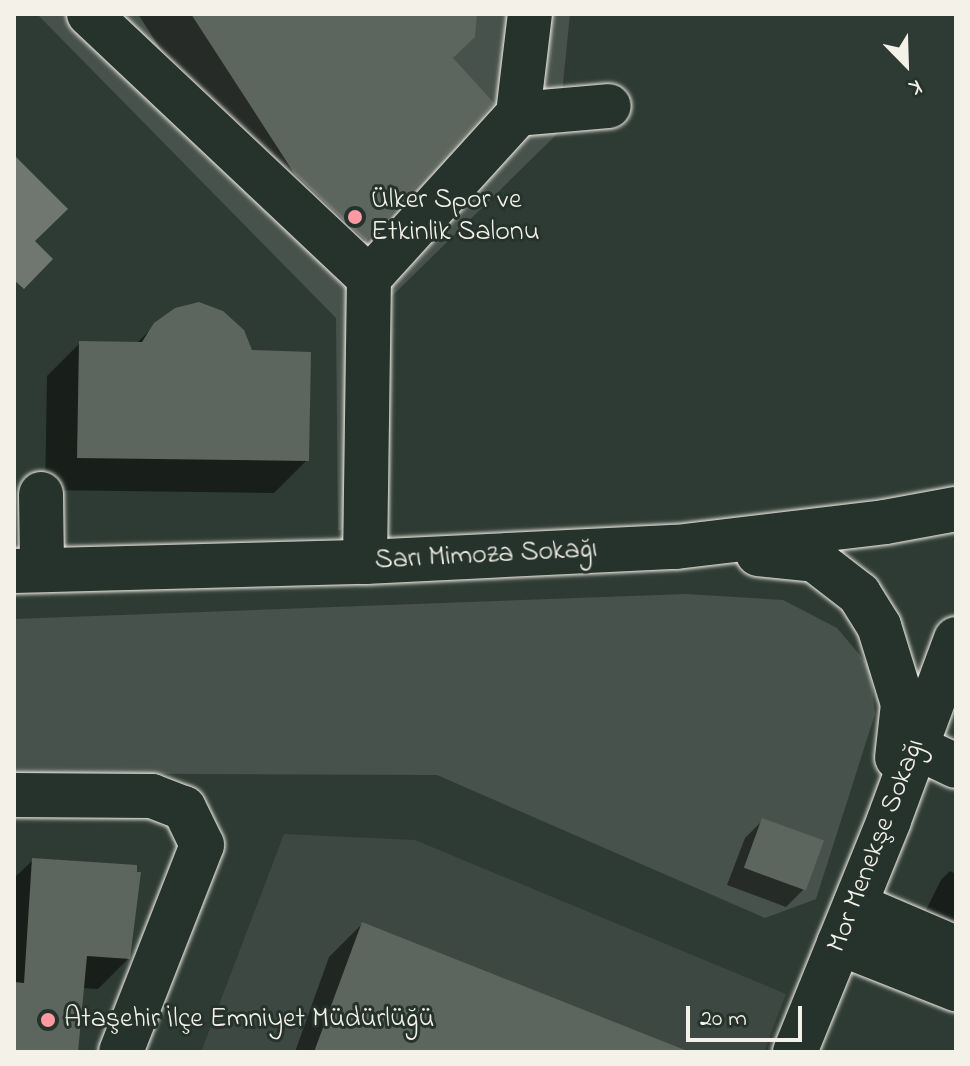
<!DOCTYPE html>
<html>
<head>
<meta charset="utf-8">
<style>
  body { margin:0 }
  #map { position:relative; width:970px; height:1066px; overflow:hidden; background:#2e3b34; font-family:"Indie Flower",sans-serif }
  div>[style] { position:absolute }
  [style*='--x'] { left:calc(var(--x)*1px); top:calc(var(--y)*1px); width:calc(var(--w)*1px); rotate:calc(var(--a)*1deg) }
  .built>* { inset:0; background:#3c4841 }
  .green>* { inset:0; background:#48524c }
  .water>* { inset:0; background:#6f7770 }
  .shadow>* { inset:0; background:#0007 }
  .building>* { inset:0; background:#5c655e; transform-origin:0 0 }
  .roads { filter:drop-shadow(0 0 2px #f4f1e8) drop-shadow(0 0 2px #f4f1e8) }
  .minor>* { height:44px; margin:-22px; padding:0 22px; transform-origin:22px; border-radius:22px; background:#26332d }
  .dots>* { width:22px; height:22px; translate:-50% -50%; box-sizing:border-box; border:4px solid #26332d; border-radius:50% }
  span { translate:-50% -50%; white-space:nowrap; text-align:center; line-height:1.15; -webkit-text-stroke:6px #26332d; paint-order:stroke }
  .poi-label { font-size:28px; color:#f4f1e8 }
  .left { translate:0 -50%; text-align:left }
  .street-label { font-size:28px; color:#f4f1e8 }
  .frame { position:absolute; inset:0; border:16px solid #f4f1e8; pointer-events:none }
  .north { position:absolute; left:866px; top:24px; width:80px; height:80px; -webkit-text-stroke:6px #26332d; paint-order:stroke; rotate:157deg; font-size:22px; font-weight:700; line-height:32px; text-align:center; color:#f4f1e8 }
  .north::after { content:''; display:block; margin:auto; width:28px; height:36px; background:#f4f1e8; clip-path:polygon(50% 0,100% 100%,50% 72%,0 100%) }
  .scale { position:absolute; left:686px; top:1006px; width:116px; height:36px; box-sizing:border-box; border:4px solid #f4f1e8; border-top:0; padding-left:10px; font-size:24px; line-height:28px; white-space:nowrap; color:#f4f1e8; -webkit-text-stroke:6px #26332d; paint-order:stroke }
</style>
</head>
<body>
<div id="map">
  <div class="built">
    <div style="clip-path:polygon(284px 834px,415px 840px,786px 994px,764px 1052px,201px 1052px)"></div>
  </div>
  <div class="green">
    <div style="clip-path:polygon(37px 14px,570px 14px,558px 133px,388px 300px,384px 511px,338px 531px,336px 318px)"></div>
    <div style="clip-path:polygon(686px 594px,783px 600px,837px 628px,870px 667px,875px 714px,816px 899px,765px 918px,437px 775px,14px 773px,14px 619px)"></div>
  </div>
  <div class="water">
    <div style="clip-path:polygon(16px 157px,68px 209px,35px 241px,53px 259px,24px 289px,14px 280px)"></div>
  </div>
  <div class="shadow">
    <div style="clip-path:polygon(138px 14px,475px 14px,365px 240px,332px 272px,261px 205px)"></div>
    <div style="clip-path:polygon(156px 324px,307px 460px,274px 493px,45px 490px,47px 376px,80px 343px,136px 344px)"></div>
    <div style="clip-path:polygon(763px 820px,804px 889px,786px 907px,727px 885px,745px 838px)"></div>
    <div style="clip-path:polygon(33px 860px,129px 958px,98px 989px,82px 988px,76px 1052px,14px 1052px,14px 878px)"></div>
    <div style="clip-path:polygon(950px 871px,956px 874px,956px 931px,922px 918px,941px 880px)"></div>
    <div style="clip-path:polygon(362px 924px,636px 1052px,295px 1052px,329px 957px)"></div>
  </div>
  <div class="building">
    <div style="clip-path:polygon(191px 14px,477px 14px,475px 37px,453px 58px,494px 103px,366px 241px,294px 173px)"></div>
    <div style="clip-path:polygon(199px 302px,223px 311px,244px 330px,252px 350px,311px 352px,309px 461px,77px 458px,79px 341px,142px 342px,154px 323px,175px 308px)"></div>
    <div style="left:762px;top:818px;width:66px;height:53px;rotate:20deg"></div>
    <div style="clip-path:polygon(32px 858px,137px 865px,137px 872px,141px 872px,130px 959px,87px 956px,78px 1052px,14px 1052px,14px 982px,24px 983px)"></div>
    <div style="clip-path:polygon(362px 922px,685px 1050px,684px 1052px,314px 1052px)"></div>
  </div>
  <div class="roads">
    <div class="minor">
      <div style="--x:89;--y:14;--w:385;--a:43.3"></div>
      <div style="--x:369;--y:278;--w:222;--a:-47.7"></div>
      <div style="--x:518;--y:114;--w:101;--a:-83.2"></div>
      <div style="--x:518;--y:114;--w:91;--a:-5"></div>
      <div style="--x:41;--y:494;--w:76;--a:89.2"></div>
      <div style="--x:758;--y:554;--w:57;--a:6"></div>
      <div style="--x:815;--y:560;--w:56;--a:37.7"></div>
      <div style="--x:859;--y:594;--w:38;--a:58"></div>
      <div style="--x:879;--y:626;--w:82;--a:72.9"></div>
      <div style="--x:903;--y:704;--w:54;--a:96.3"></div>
      <div style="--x:365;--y:562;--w:284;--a:-89.2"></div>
      <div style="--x:14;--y:571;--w:351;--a:-1.5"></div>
      <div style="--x:365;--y:562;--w:311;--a:-2.8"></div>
      <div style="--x:676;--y:547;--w:210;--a:-6.8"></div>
      <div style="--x:885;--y:522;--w:72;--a:-10.4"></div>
      <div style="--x:916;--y:747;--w:44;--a:25.4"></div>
      <div style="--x:14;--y:795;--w:138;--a:0.4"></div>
      <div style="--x:152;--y:796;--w:34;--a:21"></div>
      <div style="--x:184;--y:808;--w:41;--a:64.1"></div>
      <div style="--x:202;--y:845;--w:222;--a:111.4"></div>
      <div style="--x:855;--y:905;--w:110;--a:23.1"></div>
      <div style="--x:839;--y:943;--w:126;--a:21.5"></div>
      <div style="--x:795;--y:1052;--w:250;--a:-67.9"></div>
      <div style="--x:889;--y:820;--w:193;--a:-69.7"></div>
    </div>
  </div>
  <div class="dots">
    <div style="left:355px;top:217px;background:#ff9aa2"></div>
    <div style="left:48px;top:1020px;background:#ff9aa2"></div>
  </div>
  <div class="poi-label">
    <span class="left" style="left:371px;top:217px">Ülker Spor ve<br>Etkinlik Salonu</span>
    <span class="left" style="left:64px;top:1020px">Ataşehir İlçe Emniyet Müdürlüğü</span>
  </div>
  <div class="street-label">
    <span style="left:486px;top:556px;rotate:-3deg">Sarı Mimoza Sokağı</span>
    <span style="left:877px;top:846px;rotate:-69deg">Mor Menekşe Sokağı</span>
  </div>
  <div class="frame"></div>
  <div class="north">K</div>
  <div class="scale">20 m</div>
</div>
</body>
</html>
